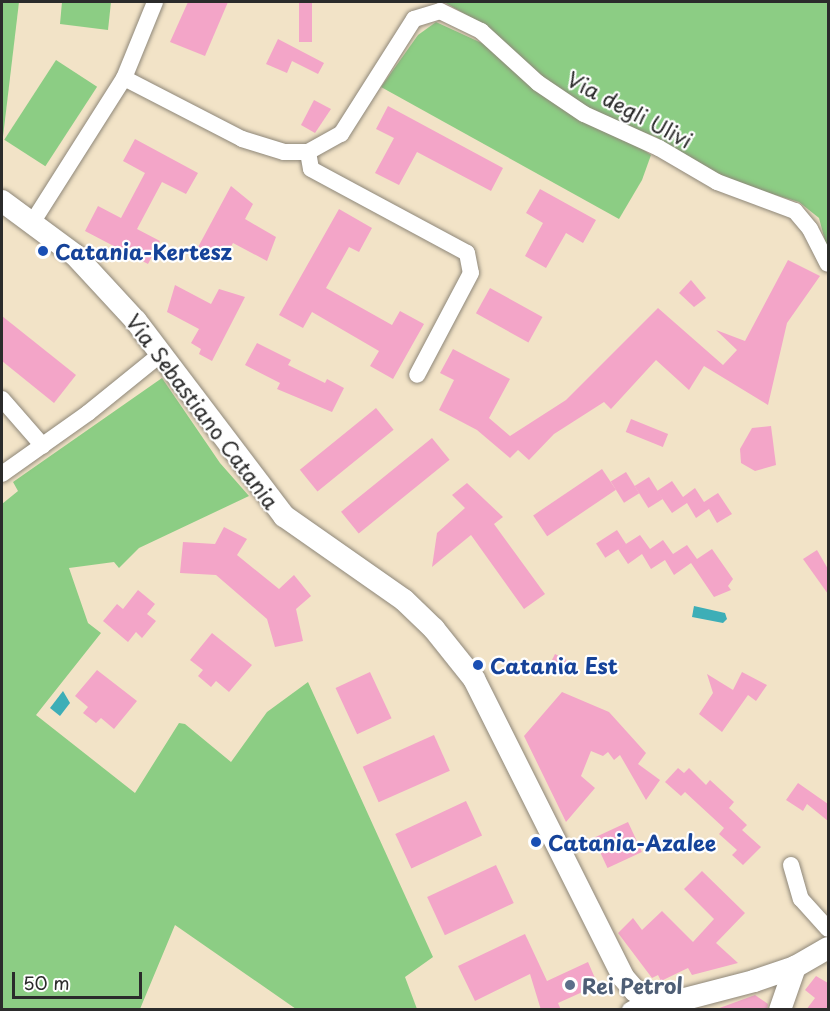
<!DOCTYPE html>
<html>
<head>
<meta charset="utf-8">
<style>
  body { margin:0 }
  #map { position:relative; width:830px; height:1011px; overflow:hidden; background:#f2e3c7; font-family:"Playpen Sans",sans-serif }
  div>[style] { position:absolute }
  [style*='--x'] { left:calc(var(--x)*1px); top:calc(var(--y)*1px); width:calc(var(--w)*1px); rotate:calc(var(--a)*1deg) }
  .green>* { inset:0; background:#8ccd84; transform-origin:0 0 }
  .water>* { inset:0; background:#3daeb7 }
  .building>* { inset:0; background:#f3a5c8; transform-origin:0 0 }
  .roads { filter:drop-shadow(0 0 2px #8e8779) drop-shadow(0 0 2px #8e8779) }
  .street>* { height:16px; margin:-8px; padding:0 8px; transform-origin:8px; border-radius:8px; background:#fff }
  .secondary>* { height:22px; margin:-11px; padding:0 11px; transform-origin:11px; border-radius:11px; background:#fff }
  .dots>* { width:16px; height:16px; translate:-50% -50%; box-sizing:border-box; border:3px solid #fff; border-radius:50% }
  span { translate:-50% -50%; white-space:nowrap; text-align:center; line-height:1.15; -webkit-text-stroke:4.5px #fff; paint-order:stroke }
  .street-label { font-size:21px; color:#2b2b2b }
  .transit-label { font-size:21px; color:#164399; font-weight:700 }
  .left { translate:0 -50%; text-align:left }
  .service-label { font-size:21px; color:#4e5e75; font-weight:700 }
  .frame { position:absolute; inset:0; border:3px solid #2b2b2b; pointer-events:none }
  .scale { position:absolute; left:12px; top:972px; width:130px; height:27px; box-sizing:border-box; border:3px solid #2b2b2b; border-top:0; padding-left:8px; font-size:18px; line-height:21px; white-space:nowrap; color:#2b2b2b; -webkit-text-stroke:4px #fff; paint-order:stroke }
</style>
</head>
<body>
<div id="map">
  <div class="green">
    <div style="clip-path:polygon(2px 2px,19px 2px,2px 145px)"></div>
    <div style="clip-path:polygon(62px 2px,111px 2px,108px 30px,60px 24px)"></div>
    <div style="clip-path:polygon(444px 2px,828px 2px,828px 252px,819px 218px,799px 202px,742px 185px,699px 164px,656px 137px,607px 118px,556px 91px,479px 22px)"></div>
    <div style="clip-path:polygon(436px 22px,486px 45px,651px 155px,642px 180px,619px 219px,381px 87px,418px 35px)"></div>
    <div style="left:56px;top:60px;width:49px;height:95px;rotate:33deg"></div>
    <div style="clip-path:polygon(162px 378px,220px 463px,249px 496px,139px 548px,119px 568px,114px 562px,69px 568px,88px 623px,101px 633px,36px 715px,135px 793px,179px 723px,185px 724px,231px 762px,267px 712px,308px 682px,433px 957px,405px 977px,417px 1009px,296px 1009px,175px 925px,140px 1009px,2px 1009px,2px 504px,18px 491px,13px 482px)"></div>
  </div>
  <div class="water">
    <div style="clip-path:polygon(694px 606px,725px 613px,727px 619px,723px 623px,692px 617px)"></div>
    <div style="clip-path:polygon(63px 691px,70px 703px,60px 716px,50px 708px)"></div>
  </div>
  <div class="building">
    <div style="clip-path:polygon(188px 2px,228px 2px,205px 56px,170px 42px)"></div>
    <div style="left:299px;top:2px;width:13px;height:40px"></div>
    <div style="clip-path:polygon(278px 39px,324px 63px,318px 74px,292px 61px,287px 73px,266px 64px)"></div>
    <div style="clip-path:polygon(314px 100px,331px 109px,315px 133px,301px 125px)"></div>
    <div style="clip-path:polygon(388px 106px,503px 168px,491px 191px,417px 152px,399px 185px,375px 173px,394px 138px,376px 129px)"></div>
    <div style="clip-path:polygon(135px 139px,198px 173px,186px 194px,162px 182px,137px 229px,160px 241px,148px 264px,85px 231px,98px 206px,121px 218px,145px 173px,123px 161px)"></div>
    <div style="clip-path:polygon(231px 186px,253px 204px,245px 219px,276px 237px,267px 261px,233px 243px,225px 257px,197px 249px)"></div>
    <div style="clip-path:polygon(540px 189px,596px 220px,583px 243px,566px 233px,546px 268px,525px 256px,543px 223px,526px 213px)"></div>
    <div style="clip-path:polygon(339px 209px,372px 228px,359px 252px,349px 247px,326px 288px,392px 325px,400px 311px,424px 324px,393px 379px,370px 366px,379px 351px,312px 312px,303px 328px,279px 315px)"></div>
    <div style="clip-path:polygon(788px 260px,820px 276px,787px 323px,768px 405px,704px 366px,689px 390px,656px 360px,611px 409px,604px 402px,554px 434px,529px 460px,518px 450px,510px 458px,477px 430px,439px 410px,454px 380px,440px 373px,453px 349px,510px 379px,489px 418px,510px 436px,566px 400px,658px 308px,723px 365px,737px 350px,716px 330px,745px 341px)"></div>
    <div style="clip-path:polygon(691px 280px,706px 298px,694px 307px,679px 293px)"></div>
    <div style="clip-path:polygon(175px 285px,211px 304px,219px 289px,245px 297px,212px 361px,199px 354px,201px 349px,191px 343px,199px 329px,167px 312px)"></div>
    <div style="left:490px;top:288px;width:60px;height:29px;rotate:29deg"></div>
    <div style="clip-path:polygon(2px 316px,76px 375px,54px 403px,2px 361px)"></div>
    <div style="clip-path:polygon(257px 343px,291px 360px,288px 365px,325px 383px,327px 379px,344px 388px,332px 412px,277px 389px,280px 383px,245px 365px)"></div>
    <div style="left:376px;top:408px;width:28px;height:98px;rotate:51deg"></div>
    <div style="left:631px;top:419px;width:40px;height:14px;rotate:22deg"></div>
    <div style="clip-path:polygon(771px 426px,776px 465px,755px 471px,741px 463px,740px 449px,752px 428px)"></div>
    <div style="left:432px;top:438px;width:28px;height:117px;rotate:51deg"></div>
    <div style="left:602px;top:469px;width:25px;height:83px;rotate:56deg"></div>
    <div style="left:626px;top:472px;width:25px;height:18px;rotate:58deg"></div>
    <div style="left:649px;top:477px;width:26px;height:17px;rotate:58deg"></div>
    <div style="clip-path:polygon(672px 481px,683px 497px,695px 488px,704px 502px,718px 493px,732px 514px,717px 523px,709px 509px,696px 518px,687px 503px,672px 513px,657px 491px)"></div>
    <div style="clip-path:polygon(467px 483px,503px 517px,494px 524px,545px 594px,524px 609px,471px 535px,432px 567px,437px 533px,465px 508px,452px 495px)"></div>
    <div style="clip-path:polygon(224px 527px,247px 539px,237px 555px,279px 589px,294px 575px,311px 596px,296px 609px,303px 641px,275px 647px,267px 619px,216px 575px,180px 573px,183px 542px,215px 544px)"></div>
    <div style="left:617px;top:530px;width:17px;height:25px;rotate:57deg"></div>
    <div style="clip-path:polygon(640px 535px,650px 549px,663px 540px,673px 554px,687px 545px,697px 559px,712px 549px,733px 579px,728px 586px,731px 590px,714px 597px,691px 563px,674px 575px,665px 560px,651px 569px,642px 554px,628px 564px,618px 549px)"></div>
    <div style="clip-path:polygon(817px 550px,828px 569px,828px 594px,803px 559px)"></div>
    <div style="clip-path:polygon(138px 590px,155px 604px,147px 614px,156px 621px,142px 638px,136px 632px,128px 642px,103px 621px,117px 604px,123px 609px)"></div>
    <div style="clip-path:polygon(212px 633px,252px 665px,229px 692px,216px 681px,211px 687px,198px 676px,203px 670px,190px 660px)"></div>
    <div style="left:555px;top:654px;width:13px;height:16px;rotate:27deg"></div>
    <div style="clip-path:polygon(97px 670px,137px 701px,114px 729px,101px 718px,96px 723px,83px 713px,88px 707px,75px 696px)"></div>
    <div style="left:370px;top:672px;width:51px;height:38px;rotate:65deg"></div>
    <div style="clip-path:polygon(742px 672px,767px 685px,756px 701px,748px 695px,722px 732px,699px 714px,713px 693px,707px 674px,733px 690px)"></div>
    <div style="clip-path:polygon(562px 692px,609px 712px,646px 753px,638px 764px,660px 780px,646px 800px,620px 755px,614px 760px,608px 752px,603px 756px,591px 751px,581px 776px,595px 788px,566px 822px,524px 736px)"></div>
    <div style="left:434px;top:735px;width:39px;height:78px;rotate:66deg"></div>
    <div style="clip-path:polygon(678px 768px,684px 773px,689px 768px,706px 785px,710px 780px,734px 802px,729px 808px,747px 825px,742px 830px,761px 847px,743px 865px,732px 855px,737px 850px,719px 834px,724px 828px,685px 792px,681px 796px,665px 782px)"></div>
    <div style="clip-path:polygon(798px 783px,828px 804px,828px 821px,807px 804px,803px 811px,786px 800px)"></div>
    <div style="left:466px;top:801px;width:38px;height:78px;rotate:65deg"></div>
    <div style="left:628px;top:822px;width:33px;height:38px;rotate:65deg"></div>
    <div style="left:496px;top:865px;width:42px;height:76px;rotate:65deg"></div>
    <div style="clip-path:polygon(702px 871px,745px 913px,716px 943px,738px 963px,692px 975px,688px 968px,661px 981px,658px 975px,652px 978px,618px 933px,633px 918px,642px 930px,662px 911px,693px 942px,714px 919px,684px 889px)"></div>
    <div style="clip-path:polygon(525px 934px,547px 981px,588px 962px,598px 985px,558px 1003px,561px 1010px,541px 1010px,530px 974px,475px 1001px,458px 966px)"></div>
    <div style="clip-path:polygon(816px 976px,828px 983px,828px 1008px,806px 1010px,815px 998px,805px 990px)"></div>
    <div style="clip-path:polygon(755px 995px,768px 1004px,767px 1010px,714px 1010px)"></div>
  </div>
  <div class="roads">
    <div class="street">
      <div style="--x:124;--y:78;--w:133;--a:27.3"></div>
      <div style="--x:242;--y:139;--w:44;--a:17.2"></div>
      <div style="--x:284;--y:152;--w:24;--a:0"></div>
      <div style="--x:308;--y:152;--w:38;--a:-29"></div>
      <div style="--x:341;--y:134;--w:136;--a:-57.6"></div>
      <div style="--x:414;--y:19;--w:27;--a:-17"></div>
      <div style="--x:440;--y:11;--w:46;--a:26"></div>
      <div style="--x:481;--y:31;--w:77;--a:42.4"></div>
      <div style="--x:538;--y:83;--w:55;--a:34"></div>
      <div style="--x:584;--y:114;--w:82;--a:24.4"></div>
      <div style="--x:659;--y:148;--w:67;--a:30.4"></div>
      <div style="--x:717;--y:182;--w:83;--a:20.4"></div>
      <div style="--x:795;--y:211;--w:23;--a:50"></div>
      <div style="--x:810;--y:229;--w:39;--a:63"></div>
      <div style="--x:308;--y:152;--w:17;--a:80"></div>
      <div style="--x:311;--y:169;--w:177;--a:28.3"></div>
      <div style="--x:467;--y:253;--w:20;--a:79"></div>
      <div style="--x:471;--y:273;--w:115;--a:117.9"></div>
      <div style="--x:32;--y:223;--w:172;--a:-57.6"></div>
      <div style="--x:124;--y:78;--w:82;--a:-67.8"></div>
      <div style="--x:2;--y:399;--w:62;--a:48.9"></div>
      <div style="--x:2;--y:474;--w:105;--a:-35.3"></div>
      <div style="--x:88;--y:413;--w:95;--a:-39"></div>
      <div style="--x:791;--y:865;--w:35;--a:74"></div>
      <div style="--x:801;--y:899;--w:40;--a:48"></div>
      <div style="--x:630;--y:1010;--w:23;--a:-29"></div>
    </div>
    <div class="secondary">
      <div style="--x:2;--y:201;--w:91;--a:36.5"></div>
      <div style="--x:75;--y:255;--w:90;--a:47.3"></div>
      <div style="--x:136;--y:321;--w:245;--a:52.8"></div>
      <div style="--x:284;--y:516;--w:146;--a:35"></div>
      <div style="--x:404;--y:600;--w:42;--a:44"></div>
      <div style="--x:434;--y:629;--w:64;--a:51.3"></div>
      <div style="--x:474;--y:679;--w:333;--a:63.4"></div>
      <div style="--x:623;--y:977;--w:18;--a:49"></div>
      <div style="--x:635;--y:991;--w:17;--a:28"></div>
      <div style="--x:650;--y:999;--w:35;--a:0"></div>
      <div style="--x:685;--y:999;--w:71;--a:-14.6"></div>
      <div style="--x:754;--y:981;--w:43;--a:-18.9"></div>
      <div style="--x:795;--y:967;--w:38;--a:-30"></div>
      <div style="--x:780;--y:1010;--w:46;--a:-70.8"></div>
    </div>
  </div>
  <div class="dots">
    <div style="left:43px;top:251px;background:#1a4fb4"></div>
    <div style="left:478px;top:665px;background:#1a4fb4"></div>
    <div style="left:536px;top:842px;background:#1a4fb4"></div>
    <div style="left:570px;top:985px;background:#5c6f8a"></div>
  </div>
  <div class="street-label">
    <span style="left:630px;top:109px;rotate:28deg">Via degli Ulivi</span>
    <span style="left:203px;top:411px;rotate:53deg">Via Sebastiano Catania</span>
  </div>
  <div class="transit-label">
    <span class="left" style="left:55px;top:251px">Catania-Kertesz</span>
    <span class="left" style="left:490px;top:665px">Catania Est</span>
    <span class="left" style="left:548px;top:842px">Catania-Azalee</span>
  </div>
  <div class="service-label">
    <span class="left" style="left:582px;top:985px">Rei Petrol</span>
  </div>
  <div class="frame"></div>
  <div class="scale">50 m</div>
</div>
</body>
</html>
